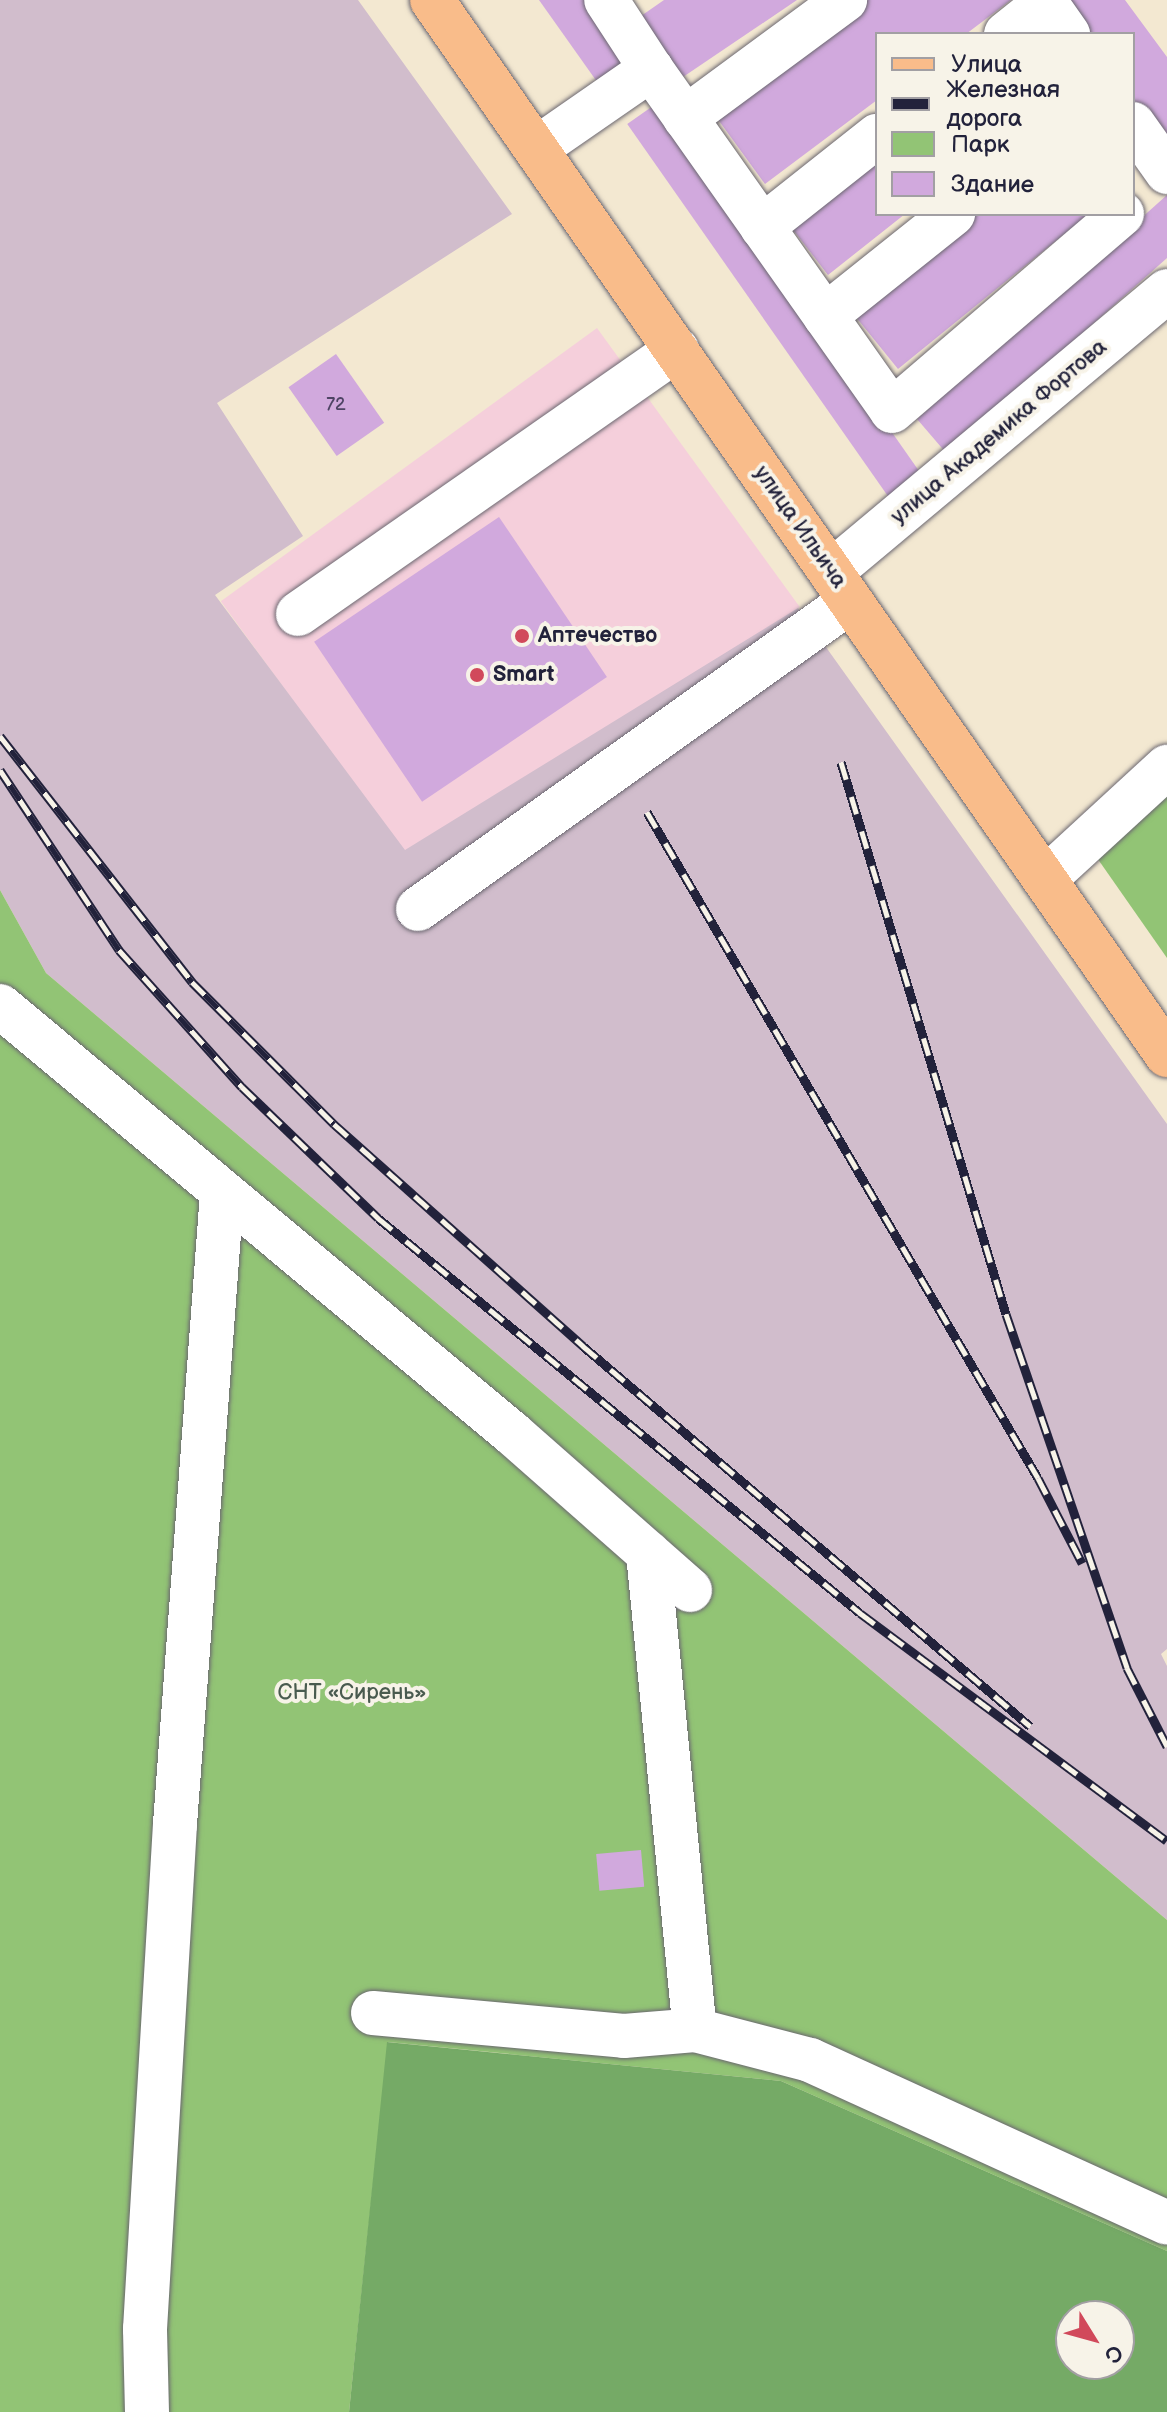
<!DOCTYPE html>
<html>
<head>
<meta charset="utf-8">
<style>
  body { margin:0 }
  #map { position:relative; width:1167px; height:2412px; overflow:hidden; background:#f3e8d1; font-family:"Balsamiq Sans",sans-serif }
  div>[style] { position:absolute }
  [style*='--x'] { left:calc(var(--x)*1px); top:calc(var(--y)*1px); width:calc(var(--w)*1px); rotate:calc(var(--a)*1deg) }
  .built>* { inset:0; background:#f5cfdb; transform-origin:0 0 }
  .industrial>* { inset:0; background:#d1bdcc }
  .green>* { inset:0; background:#92c475 }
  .forest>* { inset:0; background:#75aa66 }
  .building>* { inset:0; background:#d1a9dd; transform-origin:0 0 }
  .roads { filter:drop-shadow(0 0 2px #6b6770) drop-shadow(0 0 2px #6b6770) }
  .minor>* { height:44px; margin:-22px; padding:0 22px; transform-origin:22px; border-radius:22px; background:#fff }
  .major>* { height:44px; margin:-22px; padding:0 22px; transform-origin:22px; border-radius:22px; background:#f9bc8a }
  .rail>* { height:9px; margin-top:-4.5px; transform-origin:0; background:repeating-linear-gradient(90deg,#f7f3e8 0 18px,#22223b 0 36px); box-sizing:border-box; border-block:2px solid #22223b }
  .dots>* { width:22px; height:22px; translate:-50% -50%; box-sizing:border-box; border:4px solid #f7f3e8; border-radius:50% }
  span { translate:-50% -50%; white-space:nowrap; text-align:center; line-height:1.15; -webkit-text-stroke:8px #f7f3e8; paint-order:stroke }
  .number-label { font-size:18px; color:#4e4464 }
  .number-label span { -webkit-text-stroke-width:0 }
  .street-label { font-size:22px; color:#22223b }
  .poi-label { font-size:22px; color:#22223b; font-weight:700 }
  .left { translate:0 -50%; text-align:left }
  .park-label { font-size:22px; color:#495b4f }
  .legend { position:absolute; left:875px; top:32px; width:260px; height:184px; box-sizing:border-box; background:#f7f3e8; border:2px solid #a29fa3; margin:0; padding:10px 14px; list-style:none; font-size:24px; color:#22223b }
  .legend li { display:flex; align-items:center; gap:16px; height:40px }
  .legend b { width:40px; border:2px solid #a29fa3 }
  .north { position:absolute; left:1055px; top:2300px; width:80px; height:80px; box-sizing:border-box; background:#f7f3e8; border:2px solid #a29fa3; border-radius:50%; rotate:127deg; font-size:22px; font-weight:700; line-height:32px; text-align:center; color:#22223b }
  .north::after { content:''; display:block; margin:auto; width:28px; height:36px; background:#d1495b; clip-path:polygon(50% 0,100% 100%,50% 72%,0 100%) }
</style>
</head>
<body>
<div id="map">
  <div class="built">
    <div style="left:597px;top:328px;width:345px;height:465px;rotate:54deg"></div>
  </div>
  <div class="industrial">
    <div style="clip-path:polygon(0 0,358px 0,512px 214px,217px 403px,303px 536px,215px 595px,405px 850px,798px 608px,1167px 1124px,1167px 1649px,1161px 1654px,1167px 1666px,1167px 1920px,46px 973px,0 890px)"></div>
  </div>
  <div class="green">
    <div style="clip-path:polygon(1167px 788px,1167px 958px,1095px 855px)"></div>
    <div style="clip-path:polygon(0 890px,46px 973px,1167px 1920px,1167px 2251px,781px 2081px,388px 2042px,349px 2412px,0 2412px)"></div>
  </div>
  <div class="forest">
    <div style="clip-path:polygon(evenodd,387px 2042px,781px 2081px,1167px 2251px,1167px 2412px,349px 2412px,387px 2042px,1071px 2316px,1119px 2316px,1119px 2364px,1071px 2364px,1071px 2316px)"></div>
  </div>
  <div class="building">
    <div style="clip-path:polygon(539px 0,590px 0,634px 62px,600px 86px)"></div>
    <div style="clip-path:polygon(664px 0,797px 0,683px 77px,641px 16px)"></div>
    <div style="clip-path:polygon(867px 0,1011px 0,966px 34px,877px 34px,877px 100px,765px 184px,714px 114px)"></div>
    <div style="clip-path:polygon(1059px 0,1125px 0,1167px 57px,1167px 149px,1133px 102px,1133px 34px,1083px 34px)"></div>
    <div style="left:660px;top:101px;width:458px;height:40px;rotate:55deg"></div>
    <div style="clip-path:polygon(877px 151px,877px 214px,905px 214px,828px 275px,787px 222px)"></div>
    <div style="clip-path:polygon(1167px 195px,1167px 258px,947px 454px,917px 419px)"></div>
    <div style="clip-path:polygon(971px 214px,1089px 214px,898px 369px,851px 311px)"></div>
    <div style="left:336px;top:354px;width:84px;height:58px;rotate:55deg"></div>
    <div style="left:499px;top:517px;width:193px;height:223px;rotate:56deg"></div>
    <div style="left:641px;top:1850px;width:37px;height:45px;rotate:85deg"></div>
  </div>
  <div class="roads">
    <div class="minor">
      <div style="--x:1044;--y:0;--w:42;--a:54.8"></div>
      <div style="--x:1006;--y:34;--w:51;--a:-38.7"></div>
      <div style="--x:651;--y:69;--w:418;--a:54.8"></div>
      <div style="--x:892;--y:411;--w:303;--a:-40.6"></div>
      <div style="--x:685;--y:118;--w:199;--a:-36.4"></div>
      <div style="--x:1133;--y:124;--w:59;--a:54.7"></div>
      <div style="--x:537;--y:148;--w:139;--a:-34.7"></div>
      <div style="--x:651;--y:69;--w:82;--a:-123.1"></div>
      <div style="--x:762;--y:227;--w:147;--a:-38.4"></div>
      <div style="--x:825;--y:316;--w:164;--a:-38.6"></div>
      <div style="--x:831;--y:572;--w:438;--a:-39.9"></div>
      <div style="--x:298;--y:614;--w:462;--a:-34.9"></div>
      <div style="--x:1045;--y:879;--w:166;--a:-42.6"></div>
      <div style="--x:418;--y:909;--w:531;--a:-35.42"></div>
      <div style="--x:0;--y:1006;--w:668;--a:39.84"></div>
      <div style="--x:513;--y:1434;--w:236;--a:41.4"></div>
      <div style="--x:648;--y:1553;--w:479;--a:84.4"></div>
      <div style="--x:373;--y:2013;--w:252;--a:5.2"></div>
      <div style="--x:624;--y:2036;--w:71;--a:-4.8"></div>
      <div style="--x:695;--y:2030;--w:119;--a:14.6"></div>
      <div style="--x:810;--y:2060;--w:392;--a:24.5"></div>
      <div style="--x:147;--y:2412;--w:83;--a:-91.4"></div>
      <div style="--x:145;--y:2329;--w:506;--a:-86.6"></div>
      <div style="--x:175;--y:1824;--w:633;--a:-85.74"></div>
    </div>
    <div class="major">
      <div style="--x:432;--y:0;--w:1286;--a:55.14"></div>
    </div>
  </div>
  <div class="rail">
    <div style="--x:0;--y:736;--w:312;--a:52"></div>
    <div style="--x:192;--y:982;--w:201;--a:45"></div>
    <div style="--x:334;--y:1124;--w:334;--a:41.7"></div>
    <div style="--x:583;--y:1346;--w:587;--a:40.37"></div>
    <div style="--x:841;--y:762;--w:576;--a:73.36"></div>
    <div style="--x:1006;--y:1314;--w:374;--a:71.1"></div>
    <div style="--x:1127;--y:1668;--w:88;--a:62.9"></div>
    <div style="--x:0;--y:770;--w:216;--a:56.5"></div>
    <div style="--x:119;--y:950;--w:184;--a:48.1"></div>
    <div style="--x:242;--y:1087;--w:189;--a:43.9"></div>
    <div style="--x:378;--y:1218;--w:623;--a:39.33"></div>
    <div style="--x:860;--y:1613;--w:382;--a:36.6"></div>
    <div style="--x:647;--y:812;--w:772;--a:59.58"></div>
    <div style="--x:1038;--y:1478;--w:96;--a:62.6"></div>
  </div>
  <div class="dots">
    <div style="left:522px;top:636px;background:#d1495b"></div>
    <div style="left:477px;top:675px;background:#d1495b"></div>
  </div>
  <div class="number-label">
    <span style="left:336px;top:405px">72</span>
  </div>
  <div class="street-label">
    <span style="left:999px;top:432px;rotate:-40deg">улица Академика Фортова</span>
    <span style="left:800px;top:527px;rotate:55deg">улица Ильича</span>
  </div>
  <div class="poi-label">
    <span class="left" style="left:538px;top:636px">Аптечество</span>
    <span class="left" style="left:493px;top:675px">Smart</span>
  </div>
  <div class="park-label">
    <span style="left:352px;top:1693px">СНТ «Сирень»</span>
  </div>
  <ul class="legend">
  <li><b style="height:10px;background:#f9bc8a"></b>Улица</li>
  <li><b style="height:10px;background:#22223b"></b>Железная дорога</li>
  <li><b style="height:22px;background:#92c475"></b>Парк</li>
  <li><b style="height:22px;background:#d1a9dd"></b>Здание</li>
  </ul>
  <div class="north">С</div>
</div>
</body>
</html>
